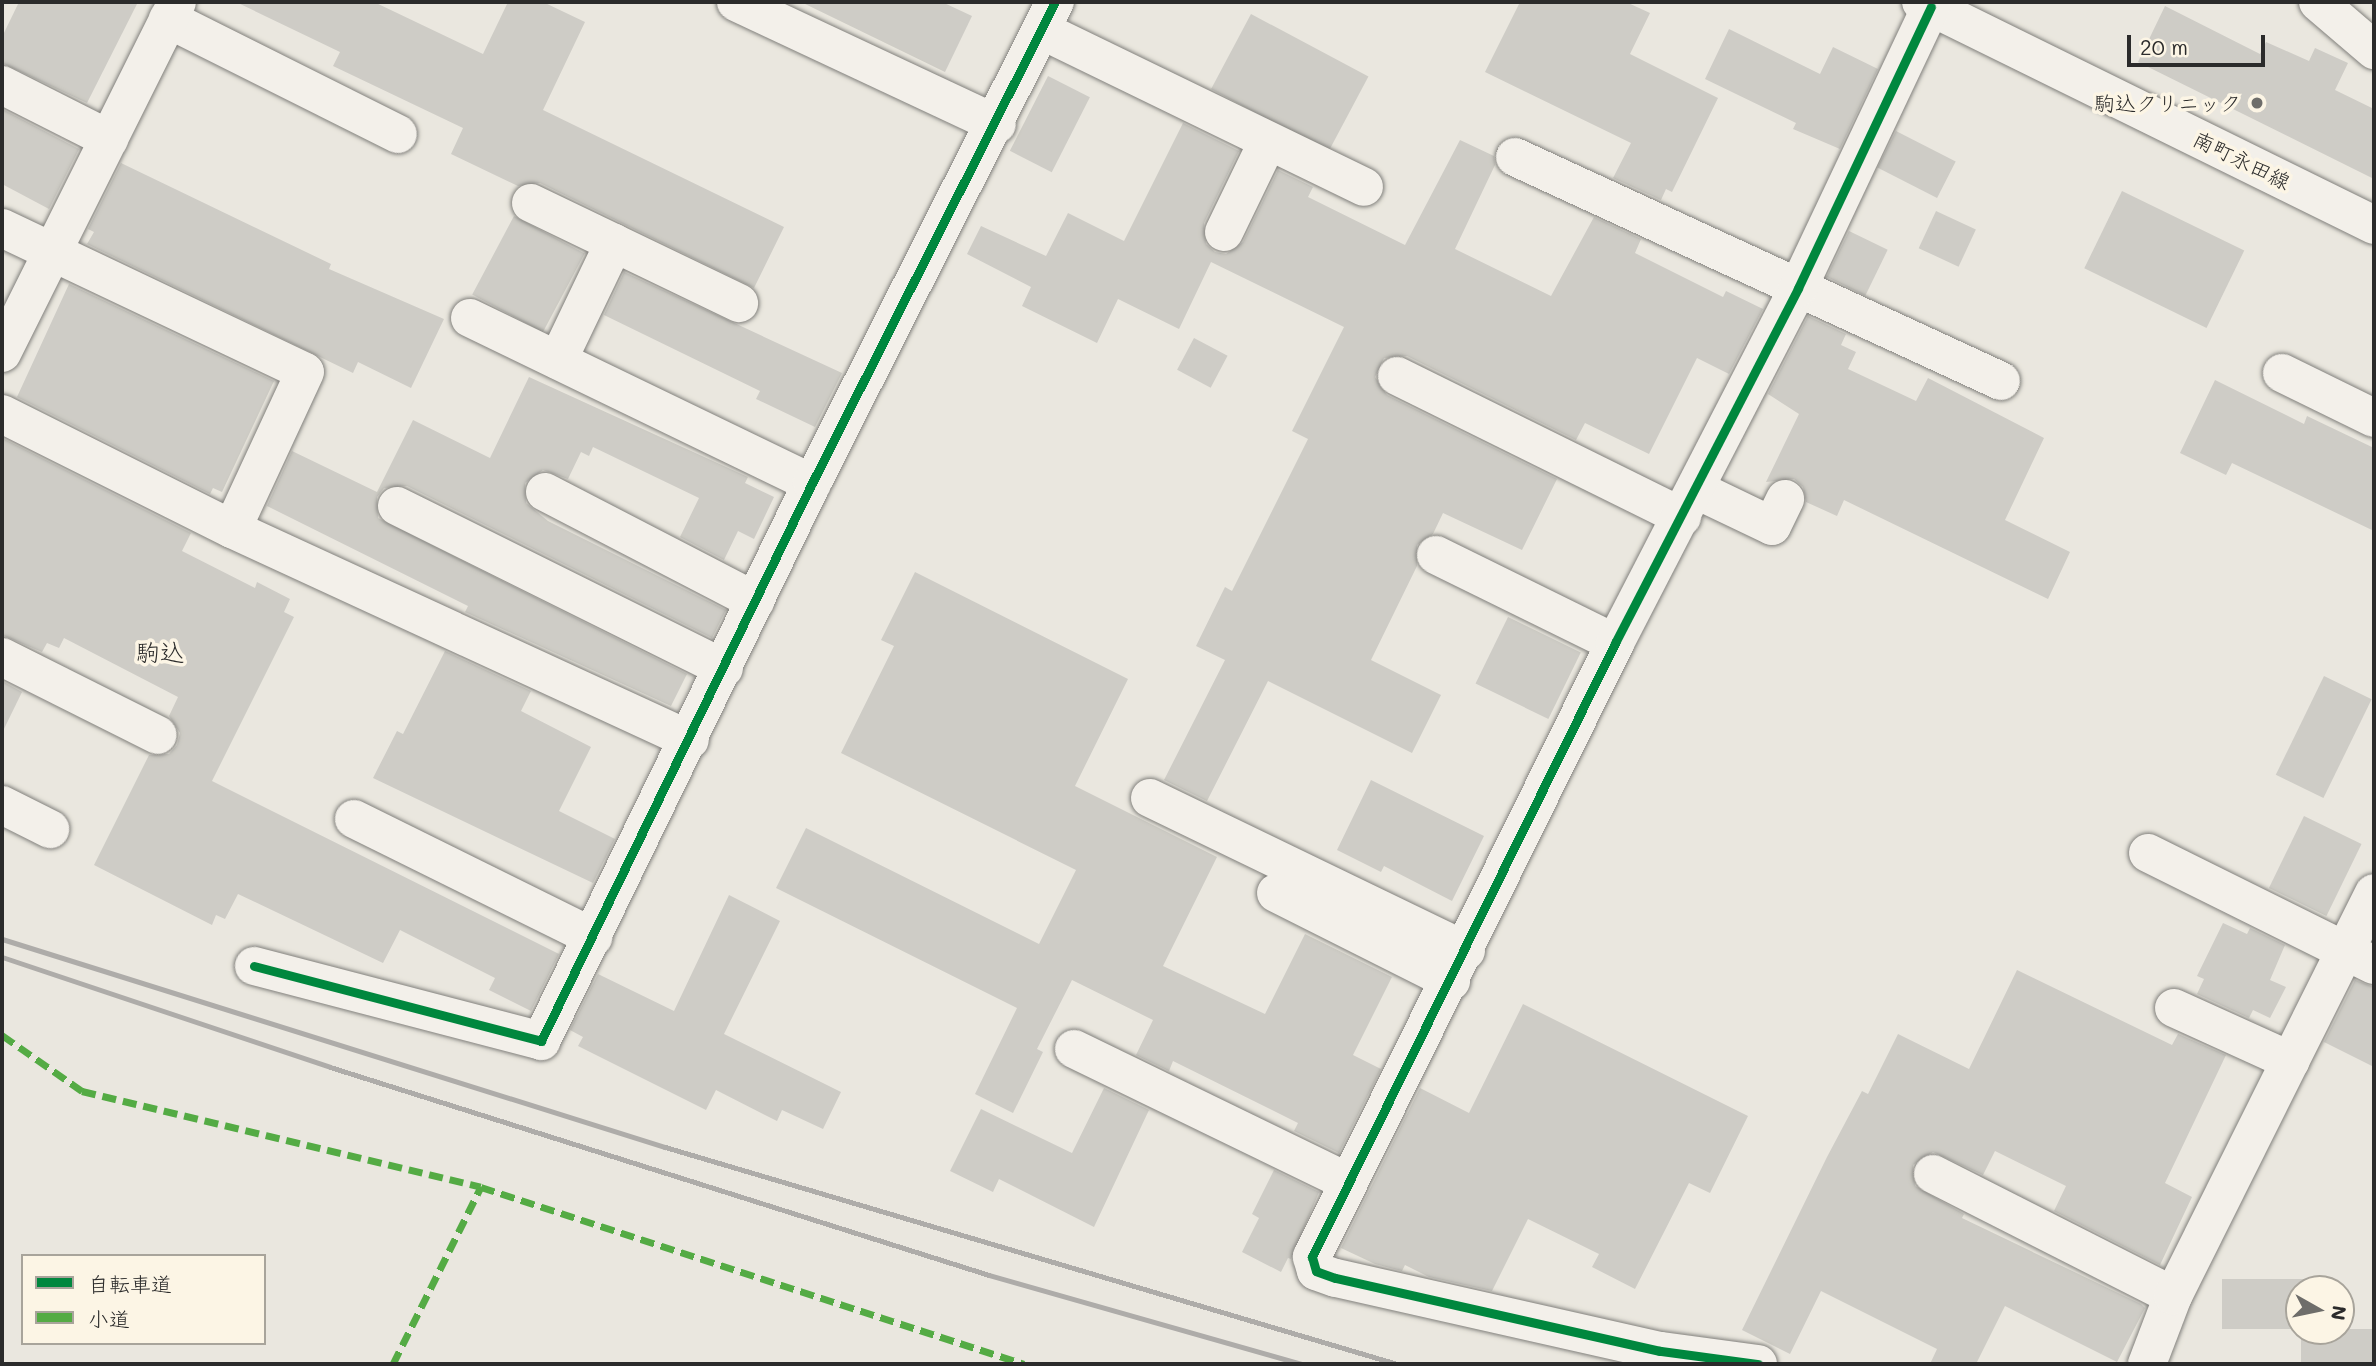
<!DOCTYPE html>
<html>
<head>
<meta charset="utf-8">
<style>
  body { margin:0 }
  #map { position:relative; width:2376px; height:1366px; overflow:hidden; background:#eae7df; font-family:Mali,"Klee One",sans-serif }
  div>[style] { position:absolute }
  [style*='--x'] { left:calc(var(--x)*1px); top:calc(var(--y)*1px); width:calc(var(--w)*1px); rotate:calc(var(--a)*1deg) }
  .building>* { inset:0; background:#ceccc6; transform-origin:0 0 }
  .roads { filter:drop-shadow(0 0 2px #81807c) drop-shadow(0 0 2px #81807c) }
  .minor>* { height:38px; margin:-19px; padding:0 19px; transform-origin:19px; border-radius:19px; background:#f3f0ea }
  .rail>* { height:5px; margin:-2.5px; padding:0 2.5px; transform-origin:2.5px; border-radius:2.5px; background:#aeaca9 }
  .quiet>* { height:7px; margin-top:-3.5px; transform-origin:0; background:repeating-linear-gradient(90deg,#54ab44 0 14px,transparent 0 21px) }
  .cycleway>* { height:9px; margin:-4.5px; padding:0 4.5px; transform-origin:4.5px; border-radius:4.5px; background:#00873e }
  .dots>* { width:19px; height:19px; translate:-50% -50%; box-sizing:border-box; border:4px solid #fcf5e5; border-radius:50% }
  span { translate:-50% -50%; white-space:nowrap; text-align:center; line-height:1.15; -webkit-text-stroke:7px #fcf5e5; paint-order:stroke }
  .poi-label { font-size:21px; color:#2b2b2b }
  .right { translate:-100% -50%; text-align:right }
  .street-label { font-size:21px; color:#2b2b2b }
  .quarter-label { font-size:24px; color:#2b2b2b }
  .frame { position:absolute; inset:0; border:4px solid #2b2b2b; pointer-events:none }
  .legend { position:absolute; left:21px; top:1254px; width:245px; height:91px; box-sizing:border-box; background:#fcf5e5; border:2px solid #a8a49b; margin:0; padding:9px 12px; list-style:none; font-size:21px; color:#2b2b2b }
  .legend li { display:flex; align-items:center; gap:14px; height:35px }
  .legend b { width:35px; border:2px solid #a8a49b }
  .north { position:absolute; left:2285px; top:1275px; width:70px; height:70px; box-sizing:border-box; background:#fcf5e5; border:2px solid #a8a49b; border-radius:50%; rotate:99deg; font-size:19px; font-weight:700; line-height:28px; text-align:center; color:#2b2b2b }
  .north::after { content:''; display:block; margin:auto; width:24px; height:32px; background:#6e6d6a; clip-path:polygon(50% 0,100% 100%,50% 72%,0 100%) }
  .scale { position:absolute; left:2127px; top:35px; width:138px; height:32px; box-sizing:border-box; border:4px solid #2b2b2b; border-top:0; padding-left:9px; font-size:21px; line-height:24px; white-space:nowrap; color:#2b2b2b; -webkit-text-stroke:5px #fcf5e5; paint-order:stroke }
</style>
</head>
<body>
<div id="map">
  <div class="building">
    <div style="clip-path:polygon(19px 2px,138px 2px,87px 103px,2px 63px,2px 37px)"></div>
    <div style="clip-path:polygon(236px 2px,374px 2px,483px 54px,508px 2px,543px 2px,585px 22px,543px 110px,784px 227px,754px 288px,540px 183px,518px 186px,451px 154px,463px 128px,333px 66px,340px 52px)"></div>
    <div style="clip-path:polygon(801px 2px,942px 2px,972px 16px,945px 72px)"></div>
    <div style="clip-path:polygon(1520px 2px,1626px 2px,1650px 13px,1630px 54px,1718px 98px,1672px 192px,1666px 189px,1661px 200px,1613px 178px,1631px 143px,1485px 72px)"></div>
    <div style="clip-path:polygon(2165px 6px,2260px 54px,2266px 42px,2309px 61px,2315px 48px,2348px 63px,2335px 90px,2374px 109px,2374px 179px,2138px 62px)"></div>
    <div style="left:1251px;top:14px;width:133px;height:85px;rotate:28deg"></div>
    <div style="clip-path:polygon(1729px 29px,1820px 74px,1833px 47px,1878px 69px,1840px 149px,1793px 129px,1796px 123px,1705px 79px)"></div>
    <div style="left:1048px;top:76px;width:47px;height:84px;rotate:27deg"></div>
    <div style="clip-path:polygon(2px 109px,79px 149px,49px 209px,2px 184px)"></div>
    <div style="clip-path:polygon(1183px 123px,1239px 151px,1204px 223px,1206px 244px,1215px 252px,1226px 254px,1243px 242px,1278px 170px,1313px 187px,1308px 197px,1405px 245px,1460px 140px,1494px 156px,1495px 165px,1455px 249px,1551px 296px,1594px 217px,1641px 239px,1635px 253px,1723px 297px,1726px 291px,1763px 309px,1729px 374px,1697px 358px,1649px 454px,1585px 423px,1576px 440px,1407px 356px,1384px 358px,1375px 377px,1387px 395px,1557px 479px,1522px 550px,1443px 513px,1433px 534px,1417px 545px,1417px 566px,1371px 660px,1441px 695px,1412px 753px,1268px 681px,1207px 801px,1164px 780px,1225px 660px,1196px 646px,1225px 587px,1232px 591px,1308px 439px,1292px 431px,1344px 327px,1211px 262px,1179px 329px,1118px 299px,1097px 343px,1022px 306px,1031px 287px,967px 254px,981px 226px,1046px 256px,1068px 213px,1124px 241px)"></div>
    <div style="left:1896px;top:131px;width:67px;height:41px;rotate:27deg"></div>
    <div style="clip-path:polygon(121px 163px,331px 264px,329px 269px,444px 319px,411px 388px,358px 362px,353px 373px,87px 244px,94px 232px,88px 229px)"></div>
    <div style="left:2122px;top:191px;width:136px;height:86px;rotate:26deg"></div>
    <div style="left:1936px;top:211px;width:44px;height:41px;rotate:25deg"></div>
    <div style="left:514px;top:216px;width:80px;height:89px;rotate:28deg"></div>
    <div style="left:1849px;top:231px;width:43px;height:51px;rotate:26deg"></div>
    <div style="clip-path:polygon(624px 272px,842px 373px,815px 427px,756px 399px,760px 391px,604px 315px)"></div>
    <div style="clip-path:polygon(69px 284px,274px 381px,222px 492px,213px 488px,210px 494px,17px 397px)"></div>
    <div style="clip-path:polygon(1808px 316px,1846px 334px,1841px 345px,1856px 352px,1848px 369px,1916px 401px,1928px 378px,2044px 438px,2005px 520px,2070px 552px,2048px 599px,1844px 500px,1837px 516px,1806px 502px,1803px 487px,1794px 479px,1766px 482px,1799px 414px,1768px 394px)"></div>
    <div style="left:1194px;top:338px;width:38px;height:36px;rotate:28deg"></div>
    <div style="clip-path:polygon(529px 377px,748px 477px,745px 483px,774px 497px,754px 539px,738px 531px,724px 560px,680px 537px,699px 498px,593px 447px,589px 456px,581px 452px,568px 479px,543px 470px,525px 483px,526px 503px,548px 521px,726px 610px,712px 638px,407px 486px,384px 488px,377px 497px,378px 518px,687px 674px,671px 706px,465px 612px,468px 606px,267px 506px,292px 451px,377px 492px,413px 420px,490px 458px)"></div>
    <div style="clip-path:polygon(2215px 380px,2304px 424px,2307px 416px,2374px 448px,2374px 531px,2232px 463px,2226px 475px,2180px 453px)"></div>
    <div style="clip-path:polygon(2px 438px,191px 533px,182px 551px,255px 588px,257px 582px,290px 599px,284px 612px,294px 617px,212px 781px,559px 954px,531px 1011px,489px 990px,495px 978px,400px 930px,383px 963px,238px 894px,225px 919px,216px 915px,212px 925px,94px 865px,149px 755px,169px 754px,177px 745px,180px 733px,169px 716px,178px 697px,64px 638px,59px 648px,47px 643px,42px 652px,2px 635px)"></div>
    <div style="clip-path:polygon(915px 572px,1128px 679px,1075px 786px,1217px 857px,1163px 966px,1265px 1014px,1305px 934px,1392px 977px,1353px 1055px,1381px 1069px,1339px 1153px,1294px 1131px,1298px 1123px,1173px 1061px,1169px 1071px,1136px 1055px,1153px 1020px,1072px 980px,1037px 1049px,1043px 1052px,1013px 1113px,975px 1094px,1017px 1008px,776px 888px,806px 828px,1039px 944px,1076px 870px,841px 753px,894px 646px,881px 640px)"></div>
    <div style="left:1508px;top:617px;width:81px;height:74px;rotate:26deg"></div>
    <div style="clip-path:polygon(445px 651px,531px 691px,521px 711px,591px 747px,559px 811px,615px 839px,593px 883px,373px 778px,397px 731px,403px 734px)"></div>
    <div style="left:2324px;top:676px;width:53px;height:110px;rotate:26deg"></div>
    <div style="clip-path:polygon(2px 681px,22px 692px,2px 733px)"></div>
    <div style="clip-path:polygon(1371px 780px,1484px 836px,1452px 901px,1384px 866px,1381px 872px,1337px 850px)"></div>
    <div style="left:2304px;top:816px;width:64px;height:80px;rotate:26deg"></div>
    <div style="clip-path:polygon(729px 895px,780px 921px,724px 1034px,841px 1092px,823px 1129px,782px 1110px,777px 1121px,716px 1090px,706px 1110px,578px 1046px,583px 1037px,570px 1030px,598px 974px,674px 1011px)"></div>
    <div style="clip-path:polygon(2223px 923px,2247px 934px,2250px 928px,2285px 945px,2270px 980px,2286px 987px,2270px 1018px,2253px 1010px,2249px 1018px,2197px 994px,2204px 979px,2197px 976px)"></div>
    <div style="clip-path:polygon(2017px 970px,2172px 1045px,2178px 1034px,2226px 1055px,2165px 1183px,2192px 1197px,2160px 1265px,2054px 1211px,2066px 1186px,1995px 1151px,1983px 1175px,1933px 1152px,1913px 1165px,1915px 1186px,1964px 1214px,1962px 1218px,2141px 1304px,2145px 1308px,2117px 1362px,2005px 1306px,1976px 1364px,1930px 1364px,1937px 1349px,1821px 1291px,1790px 1354px,1742px 1330px,1827px 1157px,1862px 1091px,1868px 1094px,1898px 1034px,1969px 1069px)"></div>
    <div style="clip-path:polygon(2355px 980px,2374px 987px,2374px 1067px,2324px 1042px)"></div>
    <div style="clip-path:polygon(1523px 1004px,1748px 1116px,1710px 1193px,1689px 1183px,1635px 1289px,1592px 1267px,1599px 1254px,1528px 1219px,1492px 1291px,1429px 1277px,1405px 1265px,1402px 1271px,1375px 1264px,1341px 1248px,1420px 1088px,1469px 1113px)"></div>
    <div style="clip-path:polygon(1104px 1088px,1149px 1110px,1094px 1227px,999px 1179px,993px 1192px,950px 1171px,981px 1109px,1072px 1153px)"></div>
    <div style="clip-path:polygon(1274px 1170px,1319px 1192px,1291px 1259px,1288px 1258px,1281px 1272px,1242px 1252px,1259px 1218px,1252px 1214px)"></div>
    <div style="clip-path:polygon(2222px 1279px,2329px 1279px,2329px 1289px,2299px 1289px,2299px 1329px,2222px 1329px)"></div>
    <div style="clip-path:polygon(2341px 1329px,2374px 1329px,2374px 1364px,2301px 1364px,2301px 1331px)"></div>
  </div>
  <div class="roads">
    <div class="minor">
      <div style="--x:736;--y:2;--w:288;--a:25.1"></div>
      <div style="--x:1921;--y:2;--w:505;--a:26.21"></div>
      <div style="--x:2318;--y:2;--w:74;--a:40.6"></div>
      <div style="--x:168;--y:19;--w:257;--a:26.6"></div>
      <div style="--x:1041;--y:30;--w:359;--a:25.9"></div>
      <div style="--x:2;--y:85;--w:120;--a:26.8"></div>
      <div style="--x:1515;--y:157;--w:535;--a:24.75"></div>
      <div style="--x:531;--y:203;--w:231;--a:25.7"></div>
      <div style="--x:2;--y:228;--w:335;--a:25.4"></div>
      <div style="--x:305;--y:372;--w:173;--a:114.9"></div>
      <div style="--x:1224;--y:232;--w:101;--a:-64.2"></div>
      <div style="--x:470;--y:318;--w:380;--a:25.8"></div>
      <div style="--x:2;--y:353;--w:392;--a:-63.5"></div>
      <div style="--x:558;--y:360;--w:130;--a:-64.4"></div>
      <div style="--x:2282;--y:373;--w:102;--a:26.1"></div>
      <div style="--x:1397;--y:376;--w:318;--a:26.3"></div>
      <div style="--x:2;--y:414;--w:257;--a:26.6"></div>
      <div style="--x:232;--y:529;--w:504;--a:24.74"></div>
      <div style="--x:1697;--y:490;--w:83;--a:25.6"></div>
      <div style="--x:1772;--y:526;--w:30;--a:-64"></div>
      <div style="--x:545;--y:492;--w:237;--a:27.4"></div>
      <div style="--x:397;--y:506;--w:365;--a:26.4"></div>
      <div style="--x:1436;--y:555;--w:199;--a:26.2"></div>
      <div style="--x:2;--y:657;--w:174;--a:26.6"></div>
      <div style="--x:1150;--y:798;--w:351;--a:25.8"></div>
      <div style="--x:2;--y:805;--w:54;--a:26.6"></div>
      <div style="--x:354;--y:819;--w:267;--a:26.3"></div>
      <div style="--x:2148;--y:853;--w:252;--a:26.4"></div>
      <div style="--x:1276;--y:893;--w:196;--a:26.7"></div>
      <div style="--x:254;--y:966;--w:297;--a:14.6"></div>
      <div style="--x:541;--y:1041;--w:620;--a:-64.1"></div>
      <div style="--x:812;--y:483;--w:539;--a:-63.2"></div>
      <div style="--x:2174;--y:1008;--w:128;--a:24.4"></div>
      <div style="--x:1074;--y:1049;--w:305;--a:25.9"></div>
      <div style="--x:1933;--y:1174;--w:269;--a:26.9"></div>
      <div style="--x:1758;--y:1364;--w:99;--a:-172.4"></div>
      <div style="--x:1660;--y:1351;--w:333;--a:-167.3"></div>
      <div style="--x:1335;--y:1278;--w:20;--a:-160"></div>
      <div style="--x:1316;--y:1271;--w:15;--a:-106"></div>
      <div style="--x:1312;--y:1257;--w:685;--a:-63.73"></div>
      <div style="--x:1615;--y:643;--w:399;--a:-62.7"></div>
      <div style="--x:1798;--y:288;--w:311;--a:-64.7"></div>
      <div style="--x:2147;--y:1364;--w:73;--a:-69.1"></div>
      <div style="--x:2173;--y:1296;--w:450;--a:-63.5"></div>
    </div>
  </div>
  <div class="rail">
    <div style="--x:2;--y:939;--w:695;--a:17.42"></div>
    <div style="--x:665;--y:1147;--w:763;--a:16.51"></div>
    <div style="--x:2;--y:957;--w:346;--a:18.5"></div>
    <div style="--x:330;--y:1067;--w:691;--a:17.52"></div>
    <div style="--x:989;--y:1275;--w:325;--a:15.9"></div>
  </div>
  <div class="quiet">
    <div style="--x:2;--y:1035;--w:98;--a:35"></div>
    <div style="--x:82;--y:1091;--w:410;--a:13.5"></div>
    <div style="--x:481;--y:1187;--w:571;--a:18.05"></div>
    <div style="--x:393;--y:1364;--w:198;--a:-63.6"></div>
  </div>
  <div class="cycleway">
    <div style="--x:254;--y:966;--w:297;--a:14.6"></div>
    <div style="--x:541;--y:1041;--w:620;--a:-64.1"></div>
    <div style="--x:812;--y:483;--w:539;--a:-63.2"></div>
    <div style="--x:1758;--y:1364;--w:99;--a:-172.4"></div>
    <div style="--x:1660;--y:1351;--w:333;--a:-167.3"></div>
    <div style="--x:1335;--y:1278;--w:20;--a:-160"></div>
    <div style="--x:1316;--y:1271;--w:15;--a:-106"></div>
    <div style="--x:1312;--y:1257;--w:685;--a:-63.73"></div>
    <div style="--x:1615;--y:643;--w:399;--a:-62.7"></div>
    <div style="--x:1798;--y:288;--w:311;--a:-64.7"></div>
  </div>
  <div class="dots">
    <div style="left:2257px;top:103px;background:#6e6d6a"></div>
  </div>
  <div class="poi-label">
    <span class="right" style="left:2241px;top:103px">駒込クリニック</span>
  </div>
  <div class="street-label">
    <span style="left:2242px;top:160px;rotate:26deg">南町永田線</span>
  </div>
  <div class="quarter-label">
    <span style="left:160px;top:652px">駒込</span>
  </div>
  <div class="frame"></div>
  <ul class="legend">
  <li><b style="height:9px;background:#00873e"></b>自転車道</li>
  <li><b style="height:9px;background:#54ab44"></b>小道</li>
  </ul>
  <div class="north">N</div>
  <div class="scale">20 m</div>
</div>
</body>
</html>
